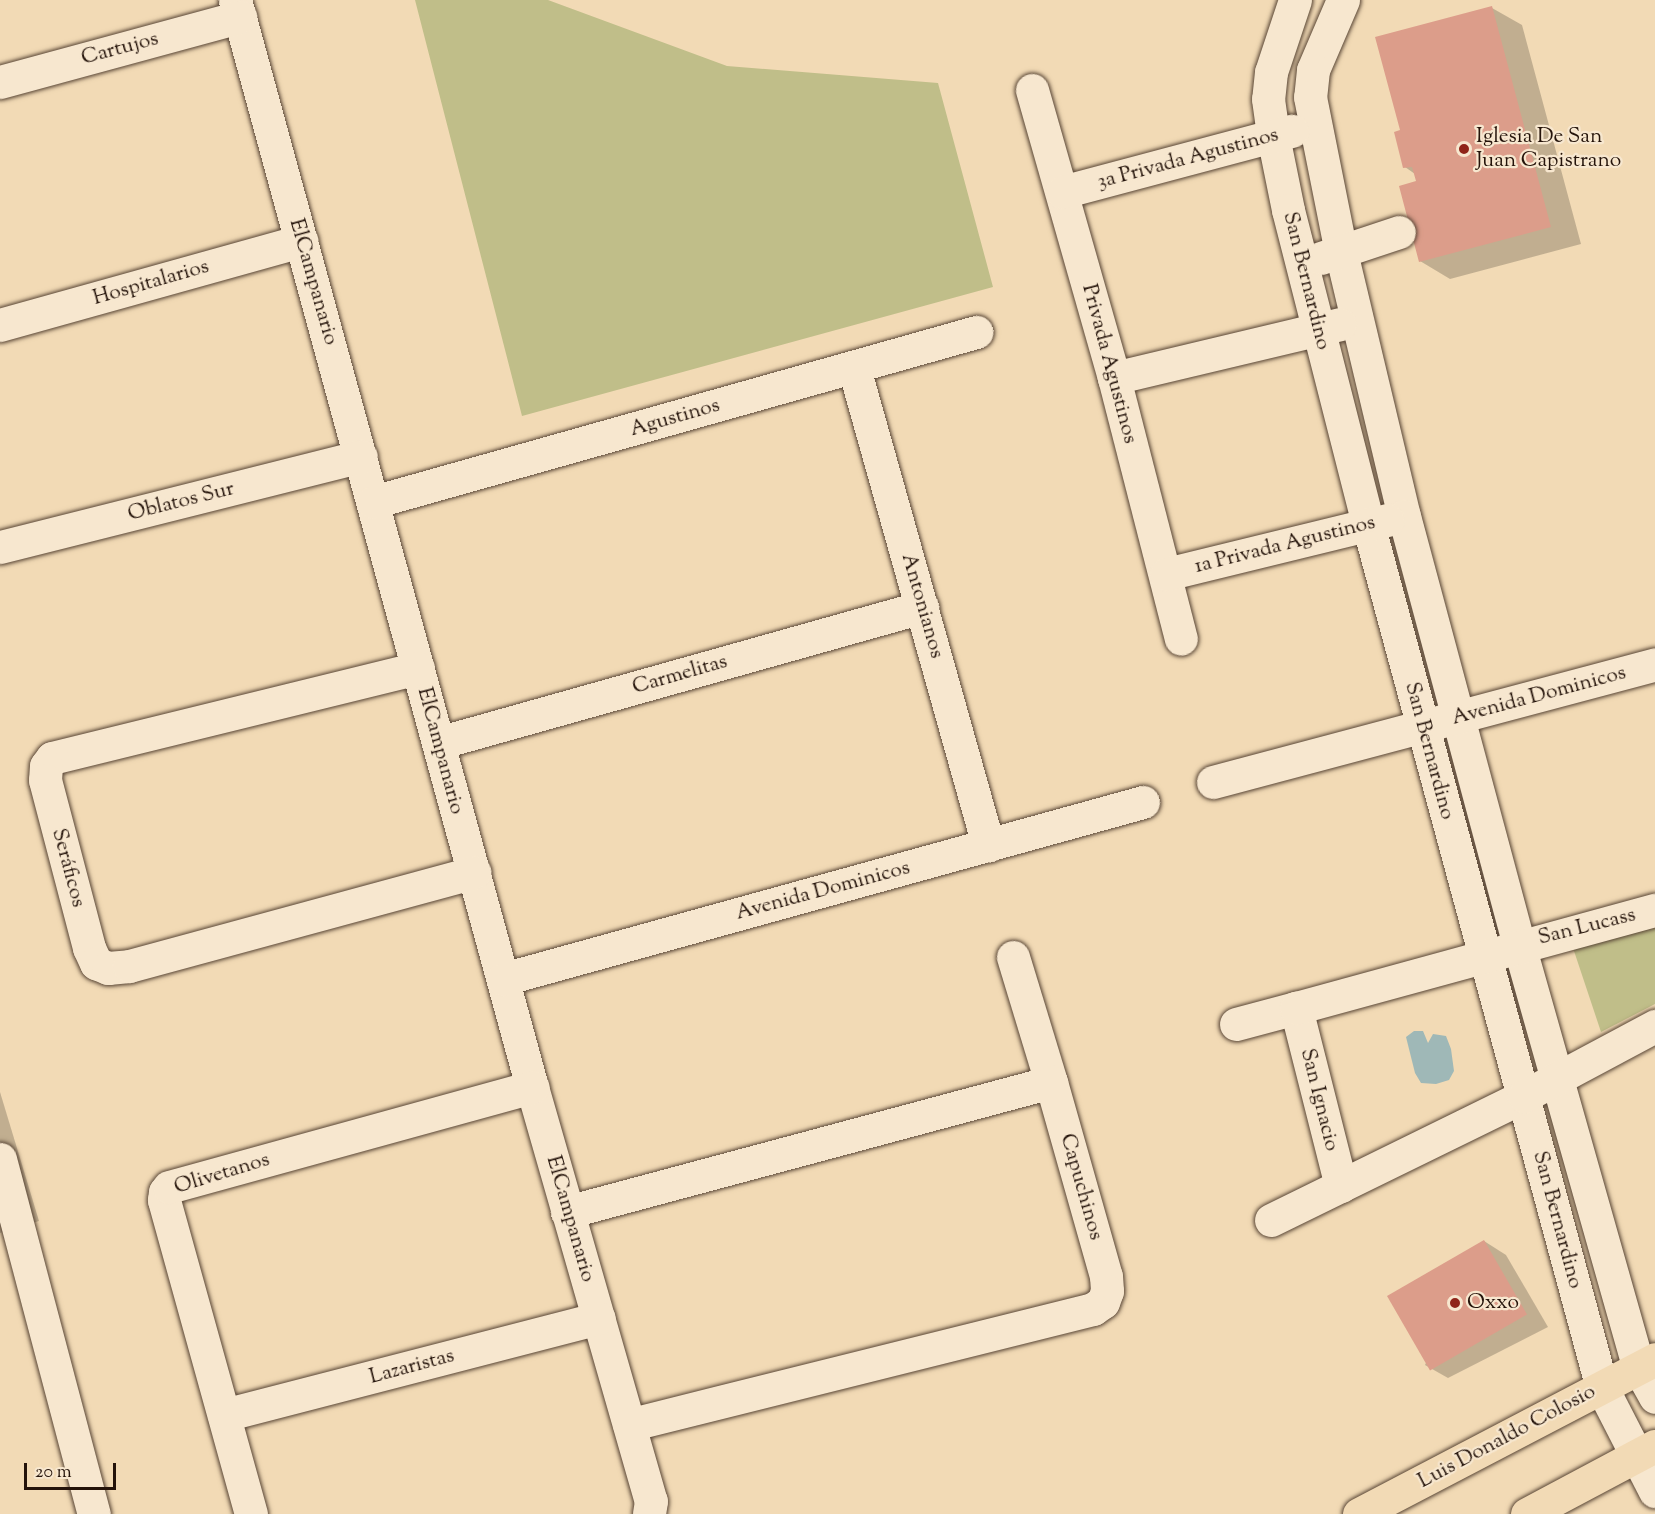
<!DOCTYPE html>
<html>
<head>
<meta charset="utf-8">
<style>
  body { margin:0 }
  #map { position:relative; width:1655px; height:1514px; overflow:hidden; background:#f2dab5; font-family:"Sorts Mill Goudy",serif }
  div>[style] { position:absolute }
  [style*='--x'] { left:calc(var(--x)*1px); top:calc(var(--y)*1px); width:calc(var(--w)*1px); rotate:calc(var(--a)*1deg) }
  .green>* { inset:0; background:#c0be89 }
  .water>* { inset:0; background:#9fb8b7 }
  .shadow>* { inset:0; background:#0003 }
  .building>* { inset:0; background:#dc9d8a; transform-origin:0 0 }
  .roads { filter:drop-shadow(0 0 2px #584535) drop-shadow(0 0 2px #584535) }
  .minor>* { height:33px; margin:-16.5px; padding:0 16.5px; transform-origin:16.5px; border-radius:16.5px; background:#f7e7cf }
  .major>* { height:33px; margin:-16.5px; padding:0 16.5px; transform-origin:16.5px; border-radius:16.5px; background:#f2dab5 }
  .dots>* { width:16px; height:16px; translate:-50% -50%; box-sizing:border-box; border:3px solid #f7e7cf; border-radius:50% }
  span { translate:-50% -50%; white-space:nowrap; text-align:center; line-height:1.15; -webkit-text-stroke:4.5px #f7e7cf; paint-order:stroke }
  .street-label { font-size:21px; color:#24130a }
  .poi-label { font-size:21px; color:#24130a }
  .left { translate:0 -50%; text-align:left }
  .scale { position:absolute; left:24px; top:1463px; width:92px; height:27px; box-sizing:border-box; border:3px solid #24130a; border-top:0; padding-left:8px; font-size:18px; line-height:21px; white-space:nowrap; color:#24130a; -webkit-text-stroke:4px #f7e7cf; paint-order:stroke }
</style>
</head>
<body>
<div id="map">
  <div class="green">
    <div style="clip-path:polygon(415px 0,548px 0,727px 66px,938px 83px,993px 287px,522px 416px)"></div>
    <div style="clip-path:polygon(1655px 915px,1655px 1004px,1601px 1032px,1569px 936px)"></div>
  </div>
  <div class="water">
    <div style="clip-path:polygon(1414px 1031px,1423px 1031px,1428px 1043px,1433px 1034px,1446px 1036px,1451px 1049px,1454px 1071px,1449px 1080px,1436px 1084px,1421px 1083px,1415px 1073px,1406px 1037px)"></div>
  </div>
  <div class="shadow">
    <div style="clip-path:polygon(1492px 8px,1522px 25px,1581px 244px,1450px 279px,1420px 261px,1418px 183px,1415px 174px,1405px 167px,1402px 131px)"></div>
    <div style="clip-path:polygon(0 1092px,39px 1221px,0 1233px)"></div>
    <div style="clip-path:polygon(1484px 1241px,1506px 1255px,1548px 1327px,1448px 1378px,1425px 1365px)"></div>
  </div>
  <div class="building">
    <div style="clip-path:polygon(1492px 6px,1551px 227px,1419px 262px,1399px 186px,1416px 181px,1412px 167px,1403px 168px,1394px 132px,1400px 130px,1375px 37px)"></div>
    <div style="left:1484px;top:1240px;width:86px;height:112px;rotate:60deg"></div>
  </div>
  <div class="roads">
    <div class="minor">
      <div style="--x:235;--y:0;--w:1127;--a:74.72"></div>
      <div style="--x:532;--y:1087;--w:431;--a:74"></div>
      <div style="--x:651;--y:1501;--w:13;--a:99"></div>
      <div style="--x:1295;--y:0;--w:76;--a:108.4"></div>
      <div style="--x:1271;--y:72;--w:27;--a:96"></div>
      <div style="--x:1268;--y:99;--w:37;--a:82"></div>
      <div style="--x:1273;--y:136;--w:76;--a:78.5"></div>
      <div style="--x:1288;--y:210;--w:324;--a:75.7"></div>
      <div style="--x:1368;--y:524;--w:895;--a:74.85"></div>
      <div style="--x:1602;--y:1388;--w:116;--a:62.8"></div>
      <div style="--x:1343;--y:0;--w:76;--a:113.2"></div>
      <div style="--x:1313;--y:70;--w:27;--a:96"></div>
      <div style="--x:1310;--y:97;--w:158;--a:78.7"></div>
      <div style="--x:1341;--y:252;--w:271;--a:76.6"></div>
      <div style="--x:1404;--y:516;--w:444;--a:75"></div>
      <div style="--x:1519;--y:945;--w:440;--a:74.2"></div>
      <div style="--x:1639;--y:1368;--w:33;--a:61"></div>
      <div style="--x:0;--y:82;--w:249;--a:-15.2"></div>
      <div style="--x:1032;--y:90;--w:299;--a:74.1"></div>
      <div style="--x:1114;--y:378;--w:269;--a:75.6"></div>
      <div style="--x:1062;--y:192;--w:238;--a:-14.9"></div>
      <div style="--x:1321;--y:258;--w:82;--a:-18.4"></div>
      <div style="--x:0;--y:325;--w:313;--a:-15.6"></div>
      <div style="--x:854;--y:368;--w:496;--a:74.3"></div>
      <div style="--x:1114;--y:378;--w:232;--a:-13.4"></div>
      <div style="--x:373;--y:502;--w:627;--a:-15.74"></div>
      <div style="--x:0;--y:547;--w:372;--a:-14.1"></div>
      <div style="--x:1166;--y:574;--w:228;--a:-13.7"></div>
      <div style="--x:418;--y:668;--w:377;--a:166.2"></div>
      <div style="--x:52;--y:758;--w:10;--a:127"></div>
      <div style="--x:46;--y:766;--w:14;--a:94"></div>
      <div style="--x:45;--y:780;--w:174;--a:75.3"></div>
      <div style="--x:89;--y:948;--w:17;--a:65"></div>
      <div style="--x:96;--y:963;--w:13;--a:23"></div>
      <div style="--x:108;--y:968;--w:21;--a:-5"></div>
      <div style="--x:129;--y:966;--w:358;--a:-15.2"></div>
      <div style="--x:438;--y:743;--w:503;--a:-15.69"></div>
      <div style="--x:1213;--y:782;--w:457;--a:-14.9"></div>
      <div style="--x:1013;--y:957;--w:131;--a:73.1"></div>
      <div style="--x:503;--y:979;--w:664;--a:-15.46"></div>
      <div style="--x:1236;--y:1024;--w:62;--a:-14.9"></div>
      <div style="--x:0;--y:1159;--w:367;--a:75.2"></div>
      <div style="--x:1341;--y:1186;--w:184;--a:-104.2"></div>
      <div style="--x:1296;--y:1008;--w:372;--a:-15.3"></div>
      <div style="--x:567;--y:1212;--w:501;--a:-15.03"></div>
      <div style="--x:1051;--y:1082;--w:202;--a:74.2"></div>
      <div style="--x:1106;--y:1276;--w:15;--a:86"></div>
      <div style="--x:1107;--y:1291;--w:12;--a:110"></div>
      <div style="--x:1103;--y:1302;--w:12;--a:145"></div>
      <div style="--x:1093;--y:1309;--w:478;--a:166"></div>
      <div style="--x:1271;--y:1220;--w:282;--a:-26.1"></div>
      <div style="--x:1524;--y:1096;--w:149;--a:-28.1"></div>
      <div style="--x:224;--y:1415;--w:387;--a:-14.5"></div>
      <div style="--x:251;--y:1514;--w:326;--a:-105.5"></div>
      <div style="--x:164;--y:1200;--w:8;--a:-83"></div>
      <div style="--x:165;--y:1192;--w:6;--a:-51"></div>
      <div style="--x:169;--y:1187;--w:377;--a:-15.4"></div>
    </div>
    <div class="major">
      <div style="--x:1359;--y:1514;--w:334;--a:-27.6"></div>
      <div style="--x:1527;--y:1514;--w:145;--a:-28"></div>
    </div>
  </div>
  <div class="dots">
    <div style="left:1464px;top:149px;background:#8f2418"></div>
    <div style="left:1455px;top:1303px;background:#8f2418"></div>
  </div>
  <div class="street-label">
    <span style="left:120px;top:49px;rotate:-15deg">Cartujos</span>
    <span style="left:1188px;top:159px;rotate:-15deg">3a Privada Agustinos</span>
    <span style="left:1306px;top:281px;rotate:76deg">San Bernardino</span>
    <span style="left:313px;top:282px;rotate:74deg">ElCampanario</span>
    <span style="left:151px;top:283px;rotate:-16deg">Hospitalarios</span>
    <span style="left:1109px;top:364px;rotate:75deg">Privada Agustinos</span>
    <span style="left:675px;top:418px;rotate:-16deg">Agustinos</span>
    <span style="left:181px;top:502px;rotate:-14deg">Oblatos Sur</span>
    <span style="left:1285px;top:545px;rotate:-14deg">1a Privada Agustinos</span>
    <span style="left:922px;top:606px;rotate:74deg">Antonianos</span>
    <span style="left:680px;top:675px;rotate:-16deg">Carmelitas</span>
    <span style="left:1539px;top:696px;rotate:-15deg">Avenida Dominicos</span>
    <span style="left:440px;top:751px;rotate:75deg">ElCampanario</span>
    <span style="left:1429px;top:751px;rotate:75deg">San Bernardino</span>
    <span style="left:68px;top:868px;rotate:75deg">Seráficos</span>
    <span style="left:823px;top:891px;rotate:-15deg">Avenida Dominicos</span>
    <span style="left:1587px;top:927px;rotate:-14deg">San Lucass</span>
    <span style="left:1319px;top:1100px;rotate:76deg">San Ignacio</span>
    <span style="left:222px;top:1174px;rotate:-17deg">Olivetanos</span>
    <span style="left:1081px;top:1187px;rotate:74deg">Capuchinos</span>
    <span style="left:570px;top:1219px;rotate:74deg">ElCampanario</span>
    <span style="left:1557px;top:1220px;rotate:75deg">San Bernardino</span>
    <span style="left:412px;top:1367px;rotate:-15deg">Lazaristas</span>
    <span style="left:1507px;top:1437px;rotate:-28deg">Luis Donaldo Colosio</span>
  </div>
  <div class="poi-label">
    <span class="left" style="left:1476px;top:149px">Iglesia De San<br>Juan Capistrano</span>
    <span class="left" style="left:1467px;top:1303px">Oxxo</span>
  </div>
  <div class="scale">20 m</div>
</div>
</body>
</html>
